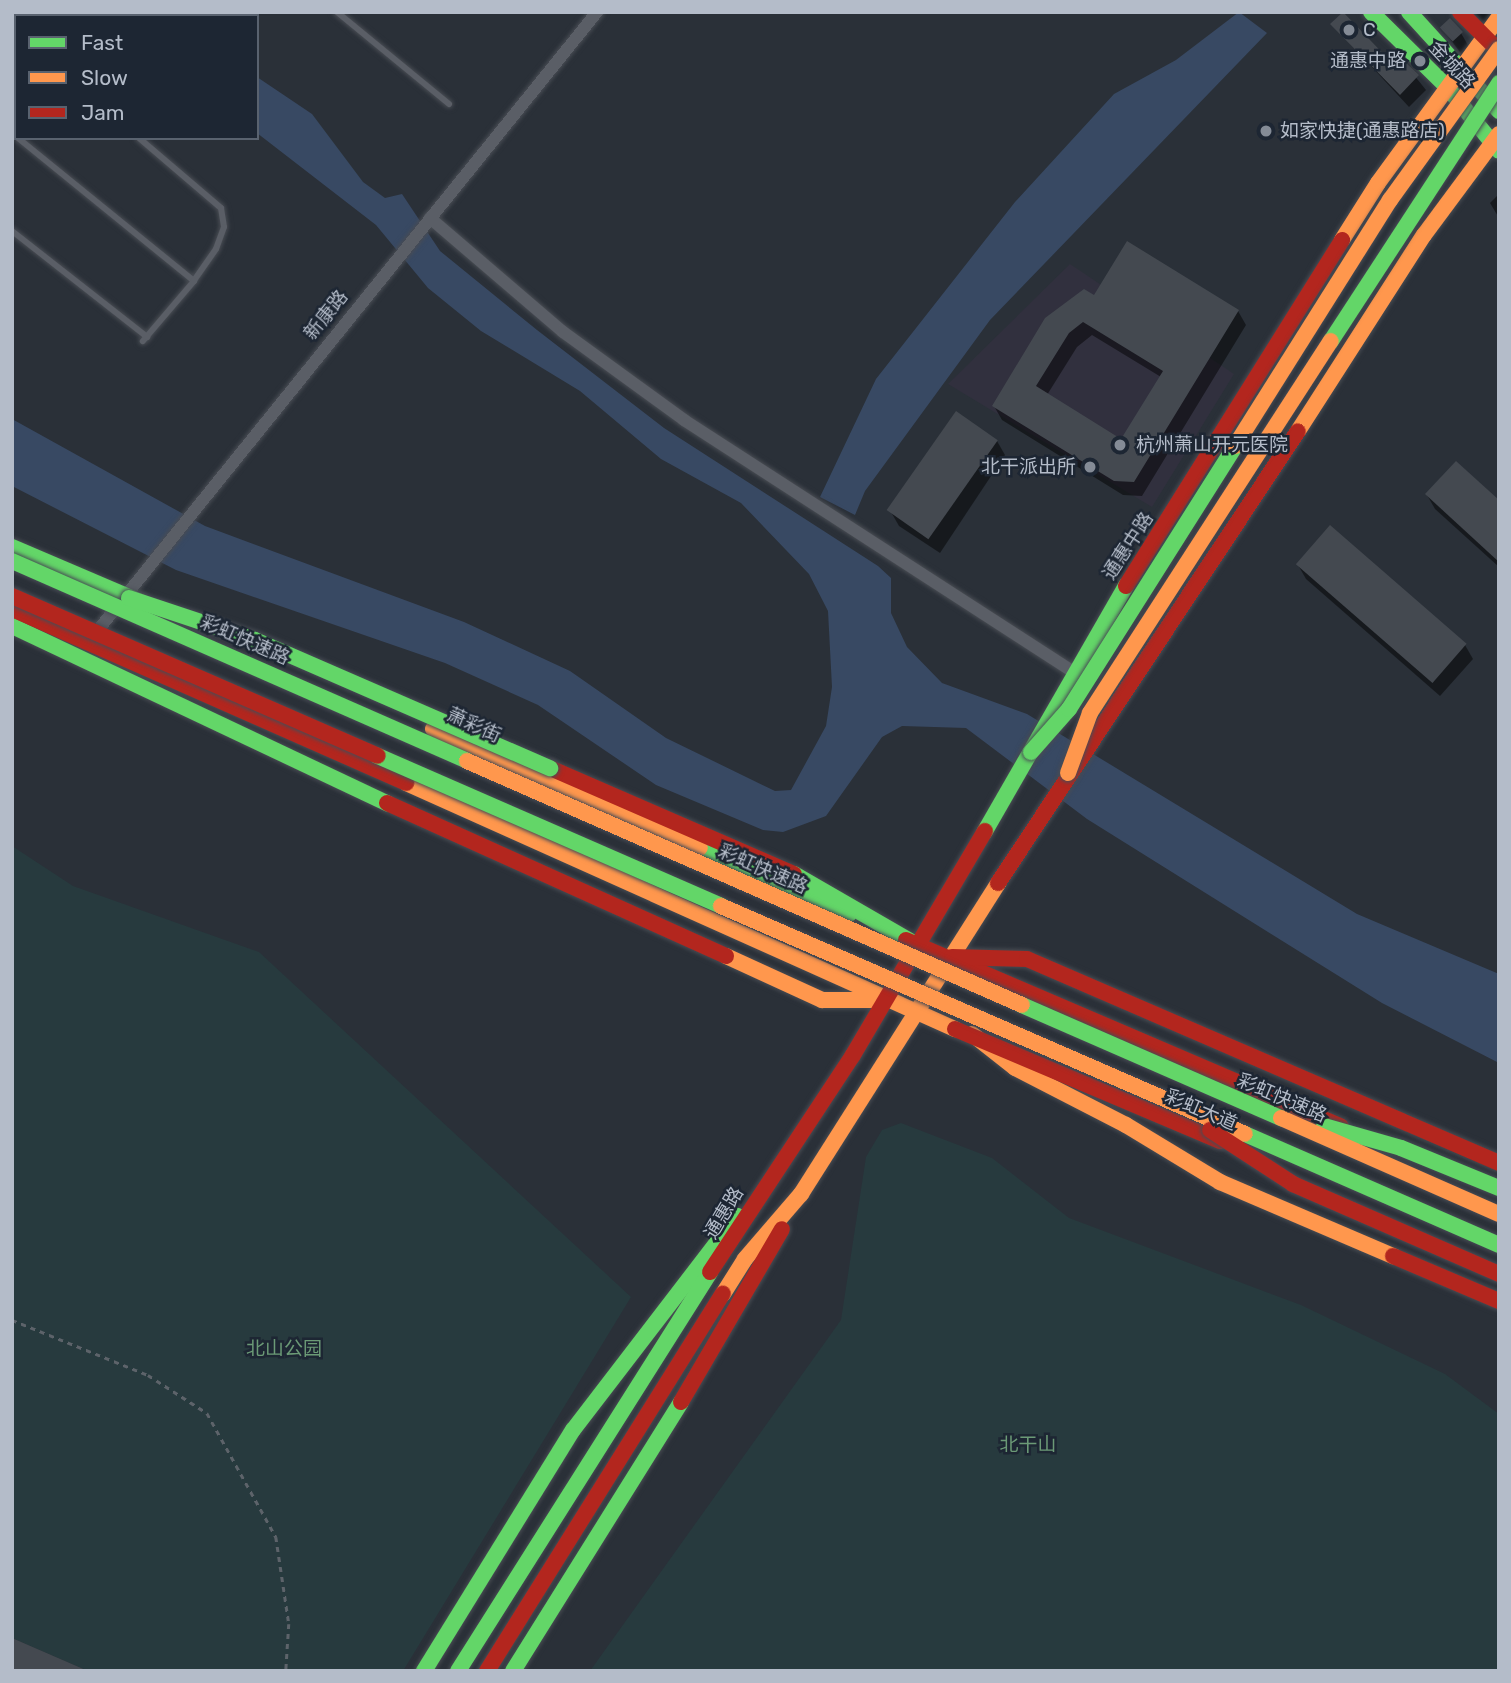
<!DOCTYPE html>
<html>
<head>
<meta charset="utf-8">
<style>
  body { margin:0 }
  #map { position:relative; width:1511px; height:1683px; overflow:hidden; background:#2a3038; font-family:Rubik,"Noto Sans SC",sans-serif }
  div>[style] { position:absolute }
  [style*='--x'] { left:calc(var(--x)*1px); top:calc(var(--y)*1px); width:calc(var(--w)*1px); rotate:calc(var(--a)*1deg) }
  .medical>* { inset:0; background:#31303e }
  .green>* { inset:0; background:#273a3e }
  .water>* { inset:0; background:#384963 }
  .shadow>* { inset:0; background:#0007 }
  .building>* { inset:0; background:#444950; transform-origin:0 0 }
  .path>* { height:2.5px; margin-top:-1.25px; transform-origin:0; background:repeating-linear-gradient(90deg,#5d636a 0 5px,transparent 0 10px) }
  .roads { filter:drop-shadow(0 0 2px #484c53) drop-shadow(0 0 2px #484c53) }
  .lane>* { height:6px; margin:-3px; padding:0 3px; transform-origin:3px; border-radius:3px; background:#5a5e66 }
  .street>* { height:12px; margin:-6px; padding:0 6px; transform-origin:6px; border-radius:6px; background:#5a5e66 }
  .fast>* { height:16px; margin:-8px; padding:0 8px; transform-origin:8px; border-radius:8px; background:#63d668 }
  .slow>* { height:16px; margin:-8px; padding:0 8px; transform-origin:8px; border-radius:8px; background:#ff974d }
  .jam>* { height:16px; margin:-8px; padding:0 8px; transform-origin:8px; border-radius:8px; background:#b3261e }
  .bridges { filter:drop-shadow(0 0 2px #484c55) drop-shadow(0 0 2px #484c55) }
  .fast-bridge>* { height:16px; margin:-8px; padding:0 8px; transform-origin:8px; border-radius:8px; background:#63d668 }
  .slow-bridge>* { height:16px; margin:-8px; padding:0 8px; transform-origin:8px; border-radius:8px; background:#ff974d }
  .jam-bridge>* { height:16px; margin:-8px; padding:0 8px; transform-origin:8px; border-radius:8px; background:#b3261e }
  .dots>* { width:19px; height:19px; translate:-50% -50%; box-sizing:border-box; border:4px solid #1d2633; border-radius:50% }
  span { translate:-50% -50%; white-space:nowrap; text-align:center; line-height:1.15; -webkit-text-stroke:5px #1d2633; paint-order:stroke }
  .poi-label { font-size:19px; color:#b4bcc9 }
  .left { translate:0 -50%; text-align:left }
  .right { translate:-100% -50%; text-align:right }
  .street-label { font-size:19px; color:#b4bcc9 }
  .park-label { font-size:19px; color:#6b9a76 }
  .frame { position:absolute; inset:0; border:14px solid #b4bcc9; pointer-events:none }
  .legend { position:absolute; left:14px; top:14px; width:245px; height:126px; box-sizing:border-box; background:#1d2633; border:2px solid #59626f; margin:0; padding:9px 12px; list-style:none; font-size:21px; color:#b4bcc9 }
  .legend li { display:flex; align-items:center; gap:14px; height:35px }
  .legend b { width:35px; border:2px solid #59626f }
</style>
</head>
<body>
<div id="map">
  <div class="medical">
    <div style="clip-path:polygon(1070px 264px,1234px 374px,1152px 507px,948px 384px)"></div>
  </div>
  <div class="green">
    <div style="clip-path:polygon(12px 846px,73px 886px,259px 952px,631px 1297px,403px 1671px,88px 1671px,12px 1638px)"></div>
    <div style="clip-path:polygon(901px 1123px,992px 1158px,1069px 1218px,1301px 1305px,1445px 1374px,1499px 1414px,1499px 1671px,590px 1671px,841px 1320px,866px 1157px,882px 1130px)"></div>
  </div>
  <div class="water">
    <div style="clip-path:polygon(1239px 12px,1267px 33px,990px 320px,865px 491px,855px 515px,820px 497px,876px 379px,1015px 202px,1114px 94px,1176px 60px)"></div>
    <div style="clip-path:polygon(257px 77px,312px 114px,363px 182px,385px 198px,402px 194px,440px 251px,537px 330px,664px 428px,878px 566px,891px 578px,891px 613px,907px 647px,942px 683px,1027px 714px,1357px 914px,1499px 974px,1499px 1063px,1382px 1003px,1087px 819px,966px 728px,902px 726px,882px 737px,826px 816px,783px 832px,763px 830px,656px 785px,538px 705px,445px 663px,176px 570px,12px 486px,12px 419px,205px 526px,464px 622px,570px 671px,666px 738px,775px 791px,791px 790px,826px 726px,832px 687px,828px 611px,809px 574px,741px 503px,661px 459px,580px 391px,481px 331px,428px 288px,376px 225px,257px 133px)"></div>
  </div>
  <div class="shadow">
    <div style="clip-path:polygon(1454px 12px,1499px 12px,1492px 31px)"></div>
    <div style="clip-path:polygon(1333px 25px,1398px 71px,1405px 64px,1426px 90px,1409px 107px)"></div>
    <div style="clip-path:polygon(1442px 28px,1461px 33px,1469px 47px,1462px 55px)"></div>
    <div style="clip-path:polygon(1499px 194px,1499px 218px,1490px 203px)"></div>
    <div style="clip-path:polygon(evenodd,1095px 297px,1238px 311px,1246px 325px,1142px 496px,1123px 495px,1002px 420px,994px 406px,1095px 297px,1092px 335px,1161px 377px,1122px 441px,1047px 395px,1077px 347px,1092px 335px)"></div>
    <div style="clip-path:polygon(997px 441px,1005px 455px,940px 553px,899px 526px,891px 512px)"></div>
    <div style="clip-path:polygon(1427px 495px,1499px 503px,1499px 567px,1435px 509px)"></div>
    <div style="clip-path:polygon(1298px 565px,1465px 645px,1473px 659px,1440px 696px,1306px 579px)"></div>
  </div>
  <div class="building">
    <div style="clip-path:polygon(1343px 12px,1398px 69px,1405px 62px,1419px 75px,1400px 95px,1330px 24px)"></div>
    <div style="left:1450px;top:18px;width:19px;height:14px;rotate:47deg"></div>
    <div style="clip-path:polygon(evenodd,1127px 241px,1239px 310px,1134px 482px,1114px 481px,992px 406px,1045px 318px,1084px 289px,1094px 295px,1127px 241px,1083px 322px,1163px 371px,1121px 439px,1036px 386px,1069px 333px,1083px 322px)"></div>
    <div style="left:956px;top:411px;width:51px;height:121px;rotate:35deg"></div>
    <div style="clip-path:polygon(1456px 461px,1499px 500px,1499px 562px,1425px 494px)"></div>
    <div style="left:1330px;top:525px;width:181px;height:52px;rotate:41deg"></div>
    <div style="clip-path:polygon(12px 1638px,88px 1671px,12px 1671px)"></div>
  </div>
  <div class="path">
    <div style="--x:12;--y:1320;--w:147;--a:22"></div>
    <div style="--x:148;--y:1375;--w:70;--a:32.8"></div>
    <div style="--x:207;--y:1413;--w:142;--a:60.9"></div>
    <div style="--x:276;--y:1537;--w:88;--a:81.5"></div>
    <div style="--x:289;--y:1624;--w:47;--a:93.7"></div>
  </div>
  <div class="roads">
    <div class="lane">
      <div style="--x:337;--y:12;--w:145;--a:39.4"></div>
      <div style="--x:247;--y:16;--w:5;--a:-53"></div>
      <div style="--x:12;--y:115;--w:4;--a:-14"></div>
      <div style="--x:18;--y:138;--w:227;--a:39.1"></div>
      <div style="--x:139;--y:138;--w:108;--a:40.5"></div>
      <div style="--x:221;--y:208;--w:19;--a:81"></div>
      <div style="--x:224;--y:227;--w:23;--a:110"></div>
      <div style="--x:216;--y:249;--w:39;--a:125"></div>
      <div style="--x:194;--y:281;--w:79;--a:130.4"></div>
      <div style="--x:12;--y:231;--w:172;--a:38.1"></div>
    </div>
    <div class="street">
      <div style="--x:430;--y:218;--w:175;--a:40.6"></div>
      <div style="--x:563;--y:332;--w:150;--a:36"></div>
      <div style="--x:684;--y:420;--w:466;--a:32.9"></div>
      <div style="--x:94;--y:635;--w:801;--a:-51.08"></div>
    </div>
    <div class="fast">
      <div style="--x:1371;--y:12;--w:107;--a:44.6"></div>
      <div style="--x:1447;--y:87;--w:82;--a:50.9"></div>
      <div style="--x:1409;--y:12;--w:134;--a:47.7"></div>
      <div style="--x:12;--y:547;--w:140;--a:23.1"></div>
      <div style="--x:12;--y:626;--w:415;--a:25.3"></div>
      <div style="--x:985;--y:831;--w:283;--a:-60.1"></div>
      <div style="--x:700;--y:848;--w:163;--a:23.9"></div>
      <div style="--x:794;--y:874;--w:142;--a:30"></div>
      <div style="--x:424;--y:1671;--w:283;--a:-58.3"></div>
      <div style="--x:573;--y:1430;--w:270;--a:-52.5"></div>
      <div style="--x:458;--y:1671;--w:472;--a:-57.7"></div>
      <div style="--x:513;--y:1671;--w:317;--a:-58"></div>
    </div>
    <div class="slow">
      <div style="--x:1342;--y:240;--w:67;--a:-57.7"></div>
      <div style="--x:1378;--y:183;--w:205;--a:-53.9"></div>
      <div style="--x:1298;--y:431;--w:233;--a:-57.3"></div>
      <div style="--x:1424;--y:235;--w:126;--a:-53.4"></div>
      <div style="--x:433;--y:729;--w:292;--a:24"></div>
      <div style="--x:406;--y:783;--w:602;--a:24.14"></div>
      <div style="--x:726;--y:956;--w:106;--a:24.6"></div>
      <div style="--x:822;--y:1000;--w:64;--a:0"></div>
      <div style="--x:972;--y:1034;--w:55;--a:38.3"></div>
      <div style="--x:1015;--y:1068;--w:125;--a:27.2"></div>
      <div style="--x:1126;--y:1125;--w:110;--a:31.2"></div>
      <div style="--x:1220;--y:1182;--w:188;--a:23.2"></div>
      <div style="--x:723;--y:1294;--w:41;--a:-57.8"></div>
      <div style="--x:745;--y:1259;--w:86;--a:-49.3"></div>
      <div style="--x:801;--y:1194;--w:368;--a:-57.6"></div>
    </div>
    <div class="jam">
      <div style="--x:1460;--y:12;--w:44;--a:45"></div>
      <div style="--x:1126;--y:586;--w:408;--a:-58"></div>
      <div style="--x:12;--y:609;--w:431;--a:23.8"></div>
      <div style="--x:550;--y:768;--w:266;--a:23.5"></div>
      <div style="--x:387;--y:803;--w:372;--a:24.3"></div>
      <div style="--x:998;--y:883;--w:542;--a:-56.43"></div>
      <div style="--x:906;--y:940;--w:473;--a:23.2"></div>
      <div style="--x:952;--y:957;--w:75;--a:1.5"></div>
      <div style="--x:1027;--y:959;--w:514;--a:23.37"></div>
      <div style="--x:955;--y:1029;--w:288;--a:22.9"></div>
      <div style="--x:1393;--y:1256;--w:115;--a:23"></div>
      <div style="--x:710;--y:1272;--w:260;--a:-56.6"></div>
      <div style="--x:853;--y:1055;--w:260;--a:-59.5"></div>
      <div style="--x:681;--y:1402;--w:200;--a:-59.7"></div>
      <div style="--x:487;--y:1671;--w:445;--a:-58"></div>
    </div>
  </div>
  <div class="bridges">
    <div class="fast-bridge">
      <div style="--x:1331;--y:341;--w:308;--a:-56.9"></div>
      <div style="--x:12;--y:561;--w:497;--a:23.7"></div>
      <div style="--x:129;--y:598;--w:133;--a:18.4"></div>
      <div style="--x:255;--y:640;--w:322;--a:23.5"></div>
      <div style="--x:1031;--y:752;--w:57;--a:-48.5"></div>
      <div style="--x:1069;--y:709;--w:311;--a:-57.7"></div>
      <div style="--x:378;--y:756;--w:374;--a:23.6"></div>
      <div style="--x:1022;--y:1005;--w:283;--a:23.6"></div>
      <div style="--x:1324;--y:1126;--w:80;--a:15.9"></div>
      <div style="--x:1401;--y:1148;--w:106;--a:22.2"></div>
      <div style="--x:1245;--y:1134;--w:277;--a:23.6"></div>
    </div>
    <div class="slow-bridge">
      <div style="--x:1235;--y:446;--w:291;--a:-57.8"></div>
      <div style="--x:1390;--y:200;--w:186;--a:-54.2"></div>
      <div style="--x:467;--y:761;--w:606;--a:23.73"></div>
      <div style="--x:1068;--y:773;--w:64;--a:-69.9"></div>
      <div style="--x:1090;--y:713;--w:443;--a:-57.1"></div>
      <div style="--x:721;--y:906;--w:571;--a:23.51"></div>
      <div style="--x:1281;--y:1118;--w:238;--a:23.8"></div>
    </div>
    <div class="jam-bridge">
      <div style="--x:12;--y:596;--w:399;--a:23.6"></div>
      <div style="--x:1210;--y:1130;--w:99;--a:33"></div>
      <div style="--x:1293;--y:1184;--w:225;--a:23.6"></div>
    </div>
  </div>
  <div class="dots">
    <div style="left:1349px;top:30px;background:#848b96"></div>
    <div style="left:1420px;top:61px;background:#848b96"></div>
    <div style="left:1266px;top:131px;background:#848b96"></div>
    <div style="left:1120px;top:445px;background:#848b96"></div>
    <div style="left:1090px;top:467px;background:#848b96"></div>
  </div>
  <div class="poi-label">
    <span class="left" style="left:1363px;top:30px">C</span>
    <span class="right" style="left:1406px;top:61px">通惠中路</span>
    <span class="left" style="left:1280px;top:131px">如家快捷(通惠路店)</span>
    <span class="left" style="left:1136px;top:445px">杭州萧山开元医院</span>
    <span class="right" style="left:1076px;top:467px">北干派出所</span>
  </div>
  <div class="street-label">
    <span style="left:1452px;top:65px;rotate:47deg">金城路</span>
    <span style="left:326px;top:315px;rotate:-51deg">新康路</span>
    <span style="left:1128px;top:546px;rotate:-57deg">通惠中路</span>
    <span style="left:245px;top:640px;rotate:24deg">彩虹快速路</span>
    <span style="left:474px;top:725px;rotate:24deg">萧彩街</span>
    <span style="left:763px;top:869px;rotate:24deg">彩虹快速路</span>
    <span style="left:1282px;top:1098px;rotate:23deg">彩虹快速路</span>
    <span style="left:1201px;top:1110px;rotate:23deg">彩虹大道</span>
    <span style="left:724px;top:1213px;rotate:-59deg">通惠路</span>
  </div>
  <div class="park-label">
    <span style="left:284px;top:1349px">北山公园</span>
    <span style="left:1028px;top:1445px">北干山</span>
  </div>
  <div class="frame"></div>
  <ul class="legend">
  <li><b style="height:9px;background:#63d668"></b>Fast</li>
  <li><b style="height:9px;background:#ff974d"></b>Slow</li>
  <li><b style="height:9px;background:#b3261e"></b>Jam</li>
  </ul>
</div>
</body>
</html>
